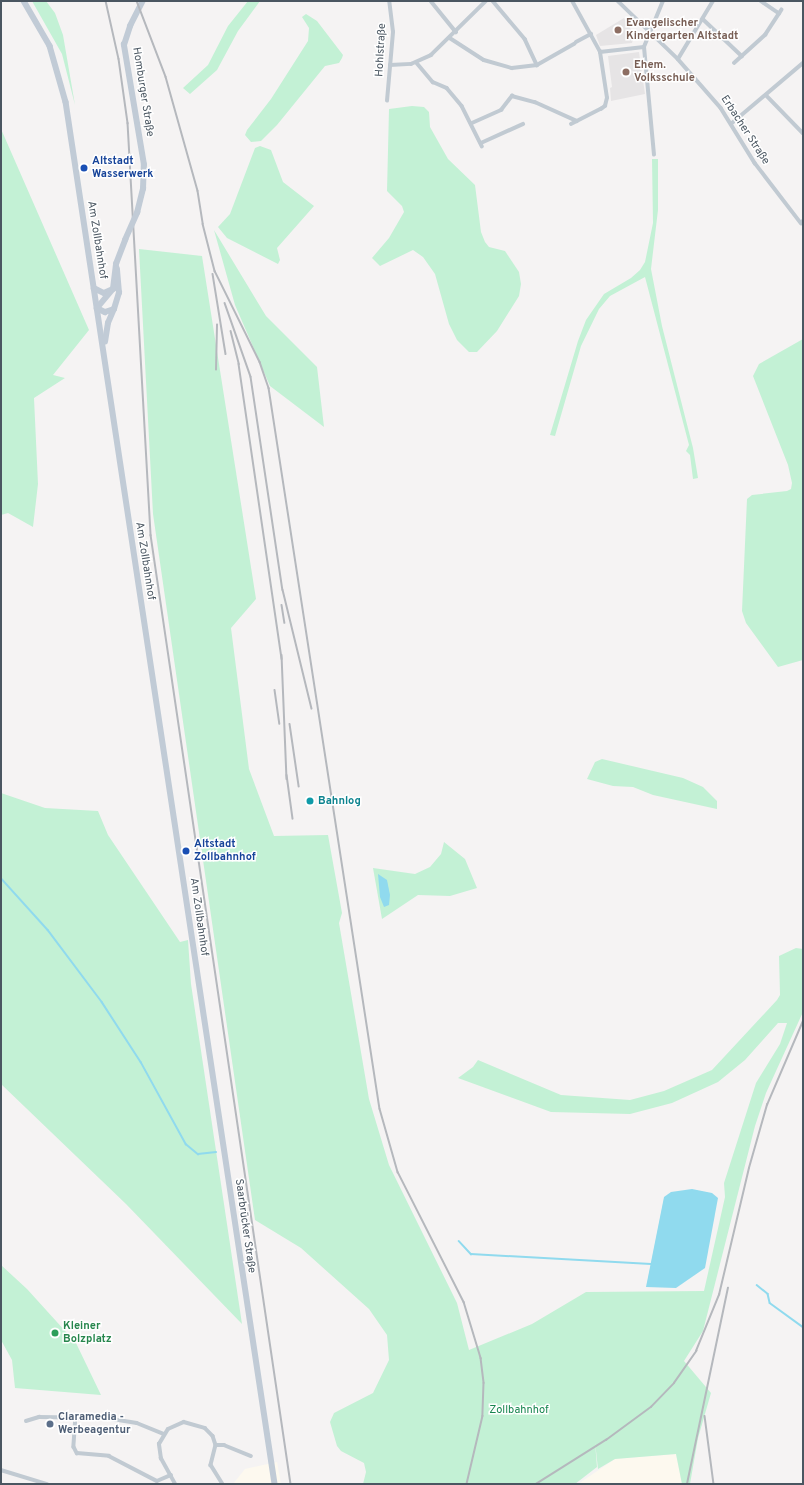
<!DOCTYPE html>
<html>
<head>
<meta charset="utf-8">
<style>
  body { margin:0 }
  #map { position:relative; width:804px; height:1485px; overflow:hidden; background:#f5f3f3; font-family:Overpass,sans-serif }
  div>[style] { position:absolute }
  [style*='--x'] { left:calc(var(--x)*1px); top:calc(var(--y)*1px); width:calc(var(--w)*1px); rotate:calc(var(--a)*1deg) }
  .commercial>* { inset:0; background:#fdf9ef }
  .education>* { inset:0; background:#e6e4e5 }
  .green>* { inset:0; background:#c3f1d5 }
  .water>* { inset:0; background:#90daee }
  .stream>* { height:1.5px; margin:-0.75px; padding:0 0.75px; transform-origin:0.75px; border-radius:0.75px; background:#90daee }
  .street>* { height:3.5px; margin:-1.75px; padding:0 1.75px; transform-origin:1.75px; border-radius:1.75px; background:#c1cad2 }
  .secondary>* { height:5.5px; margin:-2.75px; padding:0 2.75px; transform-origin:2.75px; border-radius:2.75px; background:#c1cbd6 }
  .rail>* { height:1.5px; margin:-0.75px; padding:0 0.75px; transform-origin:0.75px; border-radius:0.75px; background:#b5b8bd }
  .secondary-bridge>* { height:5.5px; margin:-2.75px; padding:0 2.75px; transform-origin:2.75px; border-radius:2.75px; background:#c1cbd6 }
  .dots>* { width:11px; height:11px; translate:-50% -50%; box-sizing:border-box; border:2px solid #fff; border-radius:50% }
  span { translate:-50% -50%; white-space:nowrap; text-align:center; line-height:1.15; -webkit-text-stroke:3px #fff; paint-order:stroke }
  .education-label { font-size:11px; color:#785e54; font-weight:700 }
  .left { translate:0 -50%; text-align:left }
  .street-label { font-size:11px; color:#4a5661 }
  .transit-label { font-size:11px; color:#164399; font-weight:700 }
  .culture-label { font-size:11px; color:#0d838f; font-weight:700 }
  .leisure-label { font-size:11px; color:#27864d; font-weight:700 }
  .park-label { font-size:11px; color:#17864f }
  .service-label { font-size:11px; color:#4e5e75; font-weight:700 }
  .frame { position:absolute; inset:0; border:2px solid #4a5661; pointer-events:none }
</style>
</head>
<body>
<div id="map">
  <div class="commercial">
    <div style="clip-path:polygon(676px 1454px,682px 1484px,578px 1484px,615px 1459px)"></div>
    <div style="clip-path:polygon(277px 1462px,281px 1484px,233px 1484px,245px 1469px)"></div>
  </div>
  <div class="education">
    <div style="clip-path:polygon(624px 18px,634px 35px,632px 43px,600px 46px,596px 35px)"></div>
    <div style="clip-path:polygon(639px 52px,645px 94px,611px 101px,610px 88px,612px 87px,608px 56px)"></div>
  </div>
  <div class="green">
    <div style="clip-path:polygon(32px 1px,46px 1px,55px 13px,63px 35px,75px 105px,62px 54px)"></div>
    <div style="clip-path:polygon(248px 1px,260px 1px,238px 31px,217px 70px,190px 94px,183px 88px,208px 65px,228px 26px)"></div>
    <div style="clip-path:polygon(306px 14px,317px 21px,343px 55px,342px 58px,339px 63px,325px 66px,277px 125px,261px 141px,251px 142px,245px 135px,247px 130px,271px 99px,308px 41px,309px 28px,302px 17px)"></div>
    <div style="clip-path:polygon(412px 106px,424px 107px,429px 112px,430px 127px,448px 159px,475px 185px,481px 232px,485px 242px,489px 247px,505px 251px,519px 272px,521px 284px,519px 296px,497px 331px,477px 352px,469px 352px,457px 340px,449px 324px,435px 274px,423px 257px,413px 250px,380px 266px,372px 258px,389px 238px,404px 212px,402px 206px,387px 191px,389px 109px)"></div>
    <div style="clip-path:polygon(1px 129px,89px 330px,53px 375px,65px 378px,34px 398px,38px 484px,33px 527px,8px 513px,1px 515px)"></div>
    <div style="clip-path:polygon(260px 146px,271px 150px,283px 182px,314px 206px,277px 248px,280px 260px,278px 264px,227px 238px,218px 227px,230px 214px,255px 148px)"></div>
    <div style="clip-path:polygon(652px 159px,658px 159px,658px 210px,651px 269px,662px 326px,693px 448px,698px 478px,693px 479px,690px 455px,686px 451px,689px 445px,645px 277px,610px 296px,599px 309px,581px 346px,555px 436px,550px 435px,578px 341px,586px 320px,604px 294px,631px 278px,640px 270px,645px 262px,653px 223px)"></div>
    <div style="clip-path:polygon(214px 230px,266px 316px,317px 367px,324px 427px,270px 386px,235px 305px)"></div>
    <div style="clip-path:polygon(139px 249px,202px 256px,256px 599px,231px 628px,249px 769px,274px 836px,328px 835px,342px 913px,339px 923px,369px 1099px,389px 1165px,457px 1303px,469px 1350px,532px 1324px,586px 1292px,704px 1291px,725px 1197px,724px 1183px,756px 1083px,780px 1044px,787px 1023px,778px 1023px,745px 1060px,718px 1082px,672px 1103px,630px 1114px,551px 1112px,458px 1078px,473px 1067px,478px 1060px,561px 1095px,630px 1100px,664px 1091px,712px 1070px,777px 1000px,780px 995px,779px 956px,796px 948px,803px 949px,803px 1012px,766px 1093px,755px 1126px,703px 1331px,684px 1361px,711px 1393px,698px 1438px,690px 1484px,682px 1484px,676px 1454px,615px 1459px,598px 1469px,595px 1442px,597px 1467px,575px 1484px,363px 1484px,366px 1472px,364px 1463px,341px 1451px,337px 1446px,330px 1422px,334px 1413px,373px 1393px,389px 1360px,387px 1335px,369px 1309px,301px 1248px,255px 1220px,153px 514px)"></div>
    <div style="clip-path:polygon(803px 339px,803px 660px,778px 667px,746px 623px,742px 611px,747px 499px,752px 495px,787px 491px,791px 489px,792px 483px,788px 465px,753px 376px,759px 364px)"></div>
    <div style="clip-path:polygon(602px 759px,683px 778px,703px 787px,717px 801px,717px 809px,653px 795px,633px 787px,613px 786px,587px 779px,595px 762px)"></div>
    <div style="clip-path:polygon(1px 793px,45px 808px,98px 811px,108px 835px,180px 942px,188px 940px,191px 984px,242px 1324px,126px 1204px,1px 1084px)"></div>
    <div style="clip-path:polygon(444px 842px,465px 859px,477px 888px,450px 896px,418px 895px,382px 919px,373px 868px,415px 874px,430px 867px,441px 854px)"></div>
    <div style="clip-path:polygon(1px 1265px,27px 1289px,76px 1343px,101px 1395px,15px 1388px,12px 1360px,1px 1340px)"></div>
  </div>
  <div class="water">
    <div style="clip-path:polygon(378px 874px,387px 880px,390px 895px,389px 905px,384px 907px,380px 897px)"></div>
    <div style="clip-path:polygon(692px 1189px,712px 1193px,718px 1198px,705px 1268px,676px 1288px,646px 1287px,664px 1197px,671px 1192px)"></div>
  </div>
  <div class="stream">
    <div style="--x:1;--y:878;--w:70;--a:47.9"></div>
    <div style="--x:48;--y:930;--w:90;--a:53.1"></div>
    <div style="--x:102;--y:1002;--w:72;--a:57"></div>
    <div style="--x:141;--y:1062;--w:94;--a:61.2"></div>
    <div style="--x:186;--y:1144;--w:16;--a:40"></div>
    <div style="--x:198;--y:1154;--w:18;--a:-6"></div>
    <div style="--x:459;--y:1241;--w:18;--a:47"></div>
    <div style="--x:471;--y:1254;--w:180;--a:3.2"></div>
    <div style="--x:757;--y:1285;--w:14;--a:39"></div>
    <div style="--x:768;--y:1294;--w:9;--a:77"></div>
    <div style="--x:770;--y:1303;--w:41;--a:36"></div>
  </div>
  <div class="street">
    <div style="--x:431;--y:1;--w:40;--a:51"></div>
    <div style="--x:493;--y:1;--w:50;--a:49.9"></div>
    <div style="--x:525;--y:39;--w:29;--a:65"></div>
    <div style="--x:618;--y:1;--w:83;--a:44"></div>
    <div style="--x:678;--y:59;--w:65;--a:48.7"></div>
    <div style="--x:721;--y:108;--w:65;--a:58.3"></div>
    <div style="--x:755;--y:163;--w:76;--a:52.5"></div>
    <div style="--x:801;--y:223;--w:3;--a:-45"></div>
    <div style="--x:761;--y:1;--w:22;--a:34"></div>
    <div style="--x:703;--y:19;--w:54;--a:43.5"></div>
    <div style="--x:450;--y:38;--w:40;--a:32.9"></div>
    <div style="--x:484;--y:60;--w:29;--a:16"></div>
    <div style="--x:512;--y:68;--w:25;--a:-7"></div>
    <div style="--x:537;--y:65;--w:43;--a:-29.6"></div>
    <div style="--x:576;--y:42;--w:17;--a:-28"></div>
    <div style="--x:600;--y:52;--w:44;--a:-6.5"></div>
    <div style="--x:678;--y:59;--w:68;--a:-58.9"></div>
    <div style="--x:417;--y:63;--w:25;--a:50"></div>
    <div style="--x:433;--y:82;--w:15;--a:23"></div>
    <div style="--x:447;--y:88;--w:23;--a:50"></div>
    <div style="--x:462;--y:106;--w:45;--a:63.4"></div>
    <div style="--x:734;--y:63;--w:42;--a:-42.1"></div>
    <div style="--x:765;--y:35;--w:30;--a:-57"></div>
    <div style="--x:390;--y:65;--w:21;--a:-3"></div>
    <div style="--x:411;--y:64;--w:22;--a:-24"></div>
    <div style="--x:431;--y:55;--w:77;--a:-44.5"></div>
    <div style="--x:766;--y:95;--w:53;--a:45.8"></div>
    <div style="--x:387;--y:101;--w:69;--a:-85"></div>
    <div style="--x:393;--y:32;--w:31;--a:-97"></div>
    <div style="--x:472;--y:123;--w:32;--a:-24"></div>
    <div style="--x:501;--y:110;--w:18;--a:-52"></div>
    <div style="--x:512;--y:96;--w:24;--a:15"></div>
    <div style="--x:535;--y:102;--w:46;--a:24.3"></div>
    <div style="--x:732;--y:123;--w:93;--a:-40.2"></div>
    <div style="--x:571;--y:124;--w:34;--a:-27"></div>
    <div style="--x:601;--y:109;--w:5;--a:-37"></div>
    <div style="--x:605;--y:106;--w:8;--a:-76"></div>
    <div style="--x:607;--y:98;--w:47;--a:-98.7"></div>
    <div style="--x:600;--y:52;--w:58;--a:-118.8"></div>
    <div style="--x:481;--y:143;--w:46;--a:-24.3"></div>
    <div style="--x:654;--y:155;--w:108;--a:-95.3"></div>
    <div style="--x:644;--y:47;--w:50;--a:-67.6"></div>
    <div style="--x:76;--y:1416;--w:31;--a:94"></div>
    <div style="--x:74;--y:1447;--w:7;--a:63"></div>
    <div style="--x:77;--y:1453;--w:32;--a:5"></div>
    <div style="--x:109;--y:1456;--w:54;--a:27.5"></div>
    <div style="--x:157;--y:1481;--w:15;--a:-23"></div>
    <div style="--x:26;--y:1421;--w:14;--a:-17"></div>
    <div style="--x:39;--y:1417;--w:67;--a:0.9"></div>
    <div style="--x:106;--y:1418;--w:31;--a:9"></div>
    <div style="--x:137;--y:1423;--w:29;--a:22"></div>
    <div style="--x:216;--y:1445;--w:8;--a:0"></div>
    <div style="--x:224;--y:1445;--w:29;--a:22"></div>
    <div style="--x:1;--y:1470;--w:48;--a:16.9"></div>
    <div style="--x:175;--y:1484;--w:29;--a:-119"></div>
    <div style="--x:161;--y:1459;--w:15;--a:-98"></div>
    <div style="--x:159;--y:1444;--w:17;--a:-59"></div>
    <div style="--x:168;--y:1429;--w:17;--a:-24"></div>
    <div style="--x:184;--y:1422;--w:22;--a:16"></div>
    <div style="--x:205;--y:1428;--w:11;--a:45"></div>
    <div style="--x:213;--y:1436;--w:9;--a:72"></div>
    <div style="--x:216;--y:1445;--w:21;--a:104"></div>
    <div style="--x:211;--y:1465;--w:22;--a:58"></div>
  </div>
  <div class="secondary">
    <div style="--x:24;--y:1;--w:52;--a:60"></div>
    <div style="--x:50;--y:46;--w:58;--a:74.1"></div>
    <div style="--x:66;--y:102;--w:1398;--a:81.4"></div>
    <div style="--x:137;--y:213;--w:25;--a:-76"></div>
    <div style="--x:143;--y:189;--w:24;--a:-88"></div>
    <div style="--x:144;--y:165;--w:122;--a:-99.5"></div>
    <div style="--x:124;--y:45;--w:20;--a:-72"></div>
    <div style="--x:130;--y:26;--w:28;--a:-63"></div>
    <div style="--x:94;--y:288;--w:11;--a:27"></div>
    <div style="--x:104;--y:293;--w:10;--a:-24"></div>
    <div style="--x:97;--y:308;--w:25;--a:-50"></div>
    <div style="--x:113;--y:289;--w:25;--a:-83"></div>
    <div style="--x:116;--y:264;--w:26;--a:-69"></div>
    <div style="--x:97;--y:308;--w:9;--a:27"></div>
    <div style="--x:105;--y:312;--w:9;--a:-18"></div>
    <div style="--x:114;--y:309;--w:17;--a:-73"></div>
    <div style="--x:119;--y:293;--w:24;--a:-95"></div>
    <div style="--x:105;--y:342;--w:19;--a:-81"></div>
    <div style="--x:108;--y:323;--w:15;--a:-67"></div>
  </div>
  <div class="rail">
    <div style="--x:106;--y:1;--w:59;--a:77.4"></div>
    <div style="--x:119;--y:59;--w:65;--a:82"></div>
    <div style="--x:128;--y:123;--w:413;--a:86.8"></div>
    <div style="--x:151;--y:535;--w:959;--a:81.61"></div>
    <div style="--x:137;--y:1;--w:81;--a:69.1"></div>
    <div style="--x:166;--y:77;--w:118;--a:74.3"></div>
    <div style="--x:198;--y:191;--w:33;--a:81"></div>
    <div style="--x:203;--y:224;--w:49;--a:75.7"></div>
    <div style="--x:215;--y:271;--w:102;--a:63.7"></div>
    <div style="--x:260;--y:362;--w:28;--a:71"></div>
    <div style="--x:269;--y:388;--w:729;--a:81.25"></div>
    <div style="--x:380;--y:1109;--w:66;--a:74.1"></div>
    <div style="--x:398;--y:1172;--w:146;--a:63.1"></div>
    <div style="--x:464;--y:1302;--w:59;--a:73.1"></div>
    <div style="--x:481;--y:1358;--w:25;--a:83"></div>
    <div style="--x:484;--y:1383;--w:33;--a:92"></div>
    <div style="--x:483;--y:1416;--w:70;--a:103.2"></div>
    <div style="--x:213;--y:274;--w:81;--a:80.8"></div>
    <div style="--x:225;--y:303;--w:78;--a:70.6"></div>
    <div style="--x:251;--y:377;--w:215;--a:81.5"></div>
    <div style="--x:283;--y:590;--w:122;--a:76.3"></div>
    <div style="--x:231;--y:331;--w:34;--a:76"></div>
    <div style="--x:239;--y:364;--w:298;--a:81.7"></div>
    <div style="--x:216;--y:370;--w:45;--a:-88.7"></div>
    <div style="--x:282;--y:605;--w:18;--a:81"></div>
    <div style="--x:282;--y:655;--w:124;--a:87.7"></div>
    <div style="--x:275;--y:690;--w:34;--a:82"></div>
    <div style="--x:290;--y:724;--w:63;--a:81.7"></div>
    <div style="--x:287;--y:775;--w:44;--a:82.2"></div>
    <div style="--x:705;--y:1416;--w:69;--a:82.5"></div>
    <div style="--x:536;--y:1484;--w:83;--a:-32.2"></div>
    <div style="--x:606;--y:1440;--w:56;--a:-36.3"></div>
    <div style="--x:651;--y:1407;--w:33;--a:-46"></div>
    <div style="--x:674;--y:1383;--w:39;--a:-55"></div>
    <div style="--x:696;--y:1351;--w:61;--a:-67.7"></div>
    <div style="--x:719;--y:1295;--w:130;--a:-76.7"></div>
    <div style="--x:749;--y:1168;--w:66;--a:-74.1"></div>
    <div style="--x:767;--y:1105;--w:91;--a:-66.8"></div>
    <div style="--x:687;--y:1484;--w:200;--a:-78.2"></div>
  </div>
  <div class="secondary-bridge">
    <div style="--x:125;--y:240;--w:30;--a:-66"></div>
  </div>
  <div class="dots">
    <div style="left:618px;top:30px;background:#8d6e63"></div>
    <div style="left:626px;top:72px;background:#8d6e63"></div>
    <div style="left:84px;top:168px;background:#1a4fb4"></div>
    <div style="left:310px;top:801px;background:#0f9aa8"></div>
    <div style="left:186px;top:851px;background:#1a4fb4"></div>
    <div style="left:55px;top:1333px;background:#2e9e5b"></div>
    <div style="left:50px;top:1424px;background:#5c6f8a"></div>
  </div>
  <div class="education-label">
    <span class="left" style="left:626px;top:30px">Evangelischer<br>Kindergarten Altstadt</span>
    <span class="left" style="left:634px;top:72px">Ehem.<br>Volksschule</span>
  </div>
  <div class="street-label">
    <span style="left:381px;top:50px;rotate:-87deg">Hohlstraße</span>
    <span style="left:143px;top:92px;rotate:81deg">Homburger Straße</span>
    <span style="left:745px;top:130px;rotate:57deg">Erbacher Straße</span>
    <span style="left:97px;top:240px;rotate:81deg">Am Zollbahnhof</span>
    <span style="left:145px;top:561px;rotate:81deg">Am Zollbahnhof</span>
    <span style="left:199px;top:917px;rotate:82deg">Am Zollbahnhof</span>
    <span style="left:245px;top:1226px;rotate:82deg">Saarbrücker Straße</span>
  </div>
  <div class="transit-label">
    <span class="left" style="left:92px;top:168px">Altstadt<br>Wasserwerk</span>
    <span class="left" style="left:194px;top:851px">Altstadt<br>Zollbahnhof</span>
  </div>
  <div class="culture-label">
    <span class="left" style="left:318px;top:801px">Bahnlog</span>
  </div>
  <div class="leisure-label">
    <span class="left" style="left:63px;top:1333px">Kleiner<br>Bolzplatz</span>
  </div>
  <div class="park-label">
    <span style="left:519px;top:1410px">Zollbahnhof</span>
  </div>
  <div class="service-label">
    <span class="left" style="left:58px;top:1424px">Claramedia -<br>Werbeagentur</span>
  </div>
  <div class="frame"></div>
</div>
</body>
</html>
